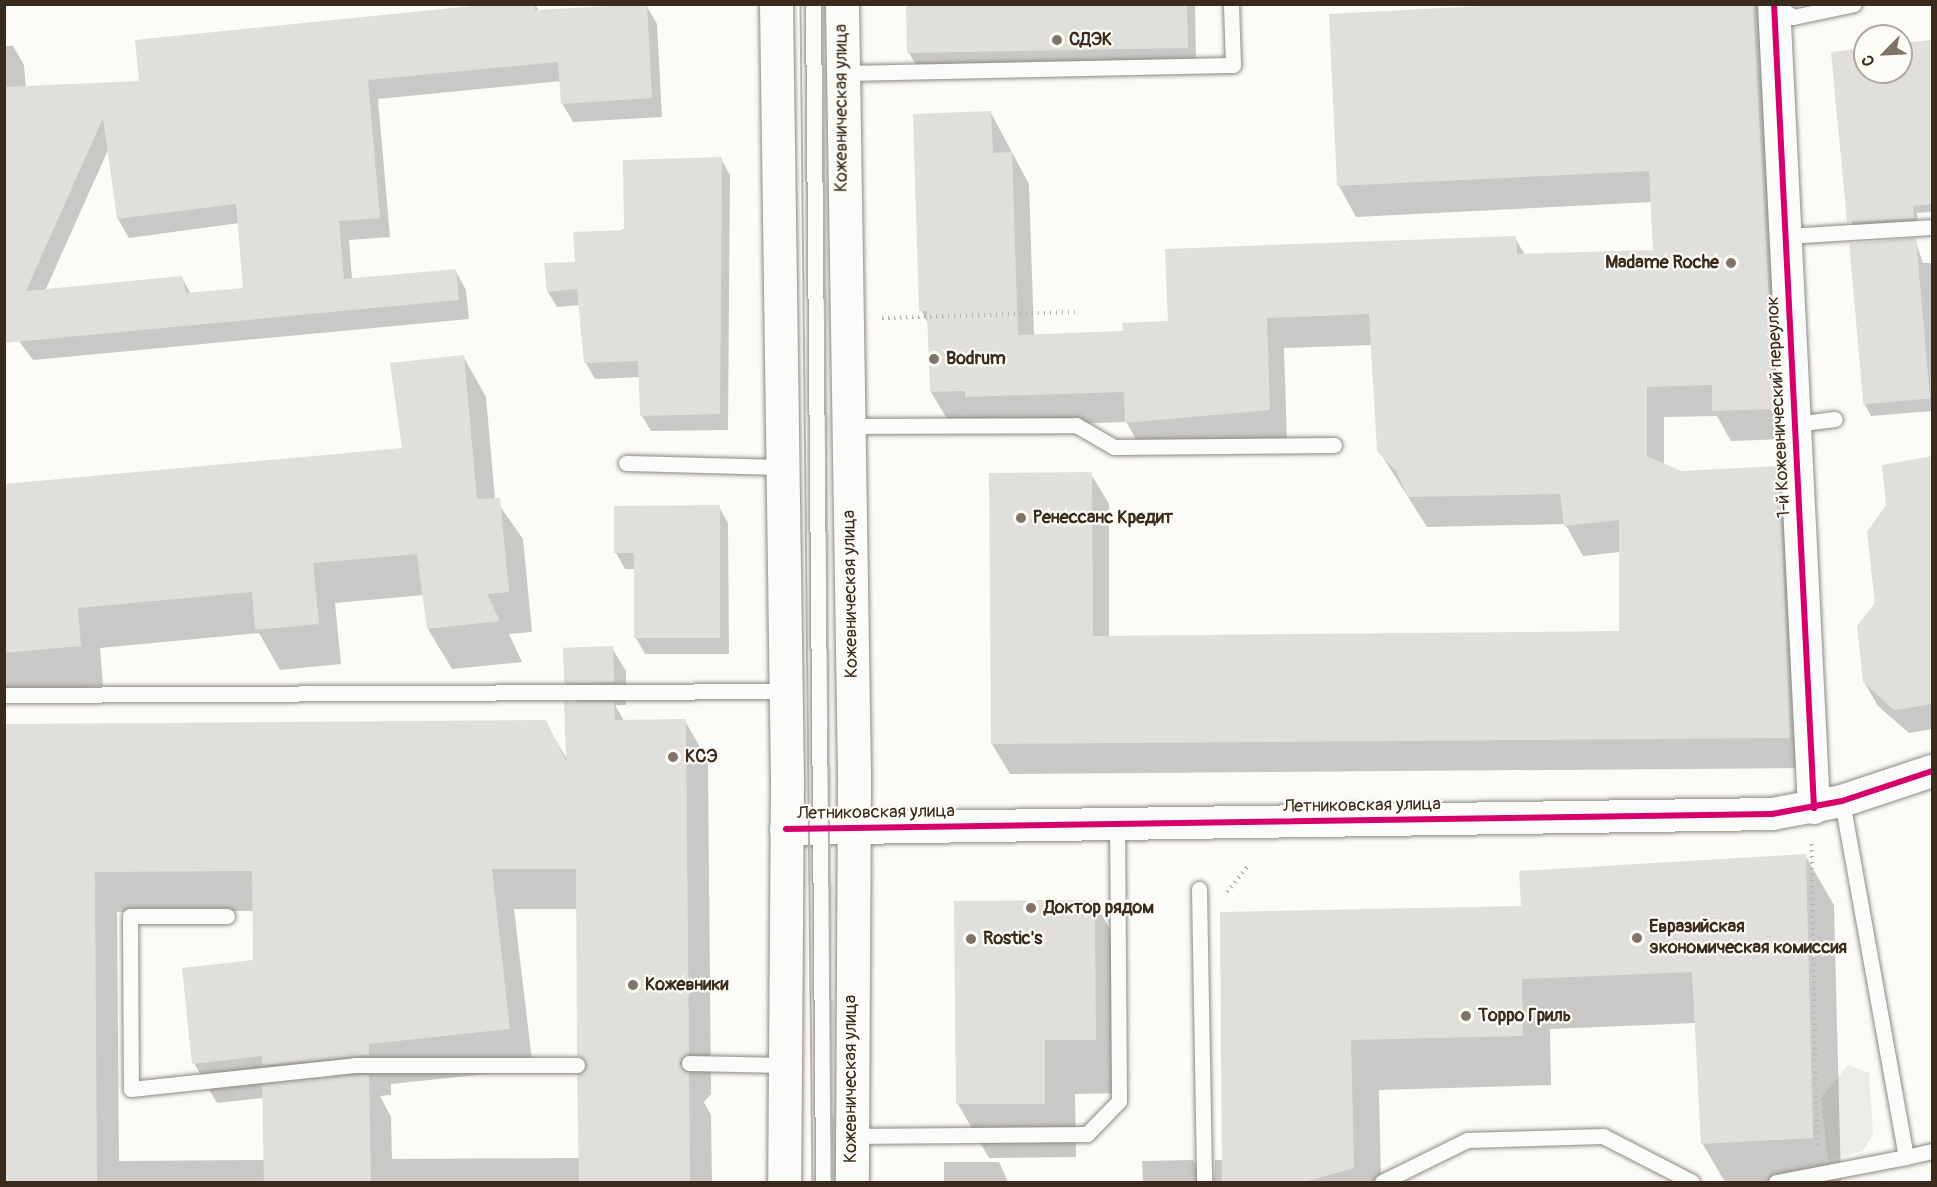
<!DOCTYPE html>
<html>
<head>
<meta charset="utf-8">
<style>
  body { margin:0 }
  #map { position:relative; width:1937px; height:1187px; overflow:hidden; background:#fcfbf8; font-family:Pangolin,sans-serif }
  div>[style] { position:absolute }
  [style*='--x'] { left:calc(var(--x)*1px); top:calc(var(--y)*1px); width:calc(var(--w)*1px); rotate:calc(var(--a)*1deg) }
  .green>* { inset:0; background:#edebe6 }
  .shadow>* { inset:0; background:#0003 }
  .building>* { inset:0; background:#e0dfdc; transform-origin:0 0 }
  .path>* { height:4px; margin-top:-2px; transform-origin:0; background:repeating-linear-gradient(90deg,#b6b4b1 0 1.5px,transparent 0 6px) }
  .roads { filter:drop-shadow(0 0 2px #8d8985) drop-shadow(0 0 2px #8d8985) }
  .lane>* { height:15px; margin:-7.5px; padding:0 7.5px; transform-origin:7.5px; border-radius:7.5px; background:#fbfbf9 }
  .street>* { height:32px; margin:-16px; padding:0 16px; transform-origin:16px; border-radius:16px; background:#fbfbf9 }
  .secondary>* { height:33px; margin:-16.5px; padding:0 16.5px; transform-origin:16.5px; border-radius:16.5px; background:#fbfbf9 }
  .tram>* { height:1.5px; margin:-0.75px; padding:0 0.75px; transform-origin:0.75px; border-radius:0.75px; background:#b6b4b1 }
  .cycleway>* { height:6px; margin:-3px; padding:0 3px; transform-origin:3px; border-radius:3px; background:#d6006c }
  .dots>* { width:16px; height:16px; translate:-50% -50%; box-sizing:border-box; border:3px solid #fdfcf7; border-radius:50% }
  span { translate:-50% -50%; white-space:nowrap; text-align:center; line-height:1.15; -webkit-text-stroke:4.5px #fdfcf7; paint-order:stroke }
  .poi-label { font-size:18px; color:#3b2a1e; font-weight:700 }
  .left { translate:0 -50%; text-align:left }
  .right { translate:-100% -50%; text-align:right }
  .street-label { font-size:18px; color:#3b2a1e }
  .frame { position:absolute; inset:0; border:6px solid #3b2a1e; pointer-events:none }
  .north { position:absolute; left:1853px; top:24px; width:60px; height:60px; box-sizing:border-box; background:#fdfcf7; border:2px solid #afa8a0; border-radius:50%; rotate:246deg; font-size:16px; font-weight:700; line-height:24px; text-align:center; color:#3b2a1e }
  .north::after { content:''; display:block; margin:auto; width:21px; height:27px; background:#7f736a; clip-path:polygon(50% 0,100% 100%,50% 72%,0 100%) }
</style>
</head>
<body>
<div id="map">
  <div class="green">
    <div style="clip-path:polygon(1848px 1065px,1869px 1073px,1873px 1134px,1863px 1151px,1828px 1160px,1821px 1098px)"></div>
  </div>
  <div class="shadow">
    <div style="clip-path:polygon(evenodd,535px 4px,539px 11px,646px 5px,657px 24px,662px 117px,573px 122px,562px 103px,561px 81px,378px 99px,390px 237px,349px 240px,352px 279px,455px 270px,466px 290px,469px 319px,33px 360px,4px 321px,4px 46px,13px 46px,24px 65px,26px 89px,141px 83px,535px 4px,109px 148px,118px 219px,129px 238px,239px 223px,244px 289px,191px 294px,182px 278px,45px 291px,109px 148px)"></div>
    <div style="clip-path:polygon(908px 4px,1195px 4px,1196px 64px,918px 68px,909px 53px)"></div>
    <div style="clip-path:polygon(1548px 4px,1768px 4px,1791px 439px,1731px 441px,1717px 416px,1664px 417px,1664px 465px,1681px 472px,1778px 468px,1796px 499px,1807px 768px,1010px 774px,992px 744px,1091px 474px,1109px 504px,1109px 637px,1621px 632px,1620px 552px,1583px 556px,1565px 524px,1427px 527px,1379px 451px,1372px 345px,1284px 348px,1287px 441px,1144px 453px,1126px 422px,984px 427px,949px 422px,931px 392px,929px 325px,921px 310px,991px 113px,1029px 184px,1034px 336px,1124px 333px,1515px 238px,1525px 255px,1654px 251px,1652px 202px,1356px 217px,1339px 186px,1330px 15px)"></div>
    <div style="clip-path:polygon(1932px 41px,1932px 212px,1917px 213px,1918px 226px,1853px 230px,1833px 54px,1865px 50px,1865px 72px,1901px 72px,1901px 45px)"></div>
    <div style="clip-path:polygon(721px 159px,730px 175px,728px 430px,651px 431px,642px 416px,640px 377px,595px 379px,586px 363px,580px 305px,557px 307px,548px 292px,576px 263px)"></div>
    <div style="clip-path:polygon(1915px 239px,1923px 263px,1932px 263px,1932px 411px,1871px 416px,1864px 403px)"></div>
    <div style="clip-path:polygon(463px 356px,486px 397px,495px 499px,523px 539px,532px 632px,509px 634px,522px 662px,452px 669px,428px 629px,424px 595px,335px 603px,341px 664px,280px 670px,259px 633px,100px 648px,103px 686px,4px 695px,4px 486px,404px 449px)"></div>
    <div style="clip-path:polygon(1932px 458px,1932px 729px,1909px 733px,1878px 706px,1864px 682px,1888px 505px,1883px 466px)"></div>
    <div style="clip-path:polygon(719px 507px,728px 523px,729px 654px,645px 654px,636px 638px,635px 569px,625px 569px,616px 553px)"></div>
    <div style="clip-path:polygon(evenodd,612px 648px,626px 671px,626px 705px,615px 705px,624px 721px,685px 721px,708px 761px,711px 1094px,704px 1102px,711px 1115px,712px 1182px,4px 1182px,4px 725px,545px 722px,567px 759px,578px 703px,565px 682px,612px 648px,514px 909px,578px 909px,579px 1055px,586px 1067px,580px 1158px,392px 1159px,391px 1117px,380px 1096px,391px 1095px,391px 1084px,533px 1069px,514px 909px,612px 648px,254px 911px,255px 962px,194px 1063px,217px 1103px,264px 1098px,265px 1160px,119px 1161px,117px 912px,254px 911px)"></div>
    <div style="clip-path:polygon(1805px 855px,1834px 905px,1841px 1182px,1725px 1182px,1702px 1143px,1696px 1023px,1550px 1029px,1551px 1085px,1379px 1090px,1381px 1182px,1214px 1182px,1215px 1160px,1224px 1160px,1221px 913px,1523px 907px)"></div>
    <div style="clip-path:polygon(1094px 901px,1125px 955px,1126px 1093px,1075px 1094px,1076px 1157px,989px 1158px,958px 1104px)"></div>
    <div style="clip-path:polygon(1193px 1160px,1206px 1182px,1143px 1182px,1142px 1161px)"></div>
    <div style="clip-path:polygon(944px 1162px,999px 1162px,1008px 1182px,944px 1182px)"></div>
  </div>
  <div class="building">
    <div style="clip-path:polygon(evenodd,492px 4px,535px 4px,535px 10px,647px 4px,652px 98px,561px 104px,558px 62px,368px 80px,380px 218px,339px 221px,344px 279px,456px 269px,459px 300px,4px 343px,4px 87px,139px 81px,135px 40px,492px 4px,103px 118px,117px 219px,236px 204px,243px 288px,186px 293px,182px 276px,26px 291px,103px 118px)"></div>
    <div style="clip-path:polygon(906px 4px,1187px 6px,1188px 48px,907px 53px)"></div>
    <div style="clip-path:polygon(1518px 4px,1753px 4px,1775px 409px,1712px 411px,1712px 385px,1647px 387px,1647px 456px,1681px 471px,1779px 466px,1790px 738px,991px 744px,989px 473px,1092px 472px,1093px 636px,1619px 631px,1619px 520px,1564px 526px,1560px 494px,1408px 497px,1396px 471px,1377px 451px,1369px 314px,1267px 318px,1270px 410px,1125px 423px,1124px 392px,965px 397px,965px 391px,930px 392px,927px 311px,919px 311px,913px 114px,991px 111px,993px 153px,1012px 152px,1018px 335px,1123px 331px,1122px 323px,1168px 321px,1165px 249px,1516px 236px,1517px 254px,1653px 250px,1649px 171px,1337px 186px,1329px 14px)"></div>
    <div style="clip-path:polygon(1932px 40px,1932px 204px,1913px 206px,1914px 218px,1847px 222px,1831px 52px,1865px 48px,1865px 72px,1901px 72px,1901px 43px)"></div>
    <div style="clip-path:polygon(722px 157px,720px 414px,640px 416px,638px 361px,584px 363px,577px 289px,547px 292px,544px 263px,575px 262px,573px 232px,624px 230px,623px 160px)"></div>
    <div style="left:1916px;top:238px;width:161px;height:67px;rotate:85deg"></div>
    <div style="clip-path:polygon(464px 355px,477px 499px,500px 498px,509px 592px,487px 594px,500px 621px,427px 629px,417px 554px,313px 563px,319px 624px,255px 630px,252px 592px,78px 608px,81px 646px,4px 653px,4px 484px,402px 448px,390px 363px)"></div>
    <div style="clip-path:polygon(1932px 456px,1932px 704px,1894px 710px,1863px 682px,1857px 626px,1875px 603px,1867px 532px,1886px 505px,1882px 465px)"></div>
    <div style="clip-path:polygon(720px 505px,720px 638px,634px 638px,634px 553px,614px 553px,614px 506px)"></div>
    <div style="left:613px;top:646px;width:36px;height:50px;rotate:88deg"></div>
    <div style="clip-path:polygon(564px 702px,614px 702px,615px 720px,686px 719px,689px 1053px,679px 1063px,689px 1073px,690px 1182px,579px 1182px,577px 1075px,587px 1064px,577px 1055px,576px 869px,492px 869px,510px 1029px,369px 1044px,369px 1055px,262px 1065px,262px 1056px,192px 1064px,182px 968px,253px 960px,252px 871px,95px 872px,97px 1182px,4px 1182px,4px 724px,546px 720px,566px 761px)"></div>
    <div style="clip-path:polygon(1806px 854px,1813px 1138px,1701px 1144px,1692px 972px,1522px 979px,1523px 1036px,1351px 1040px,1354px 1168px,1305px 1182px,1222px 1182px,1220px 912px,1521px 906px,1519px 871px)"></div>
    <div style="clip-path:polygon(1095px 900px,1096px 1040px,1045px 1040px,1045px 1104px,956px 1104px,954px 901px)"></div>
    <div style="left:369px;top:1075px;width:107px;height:107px;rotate:89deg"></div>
  </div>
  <div class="path">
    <div style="--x:882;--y:318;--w:193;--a:-1.8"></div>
    <div style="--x:1812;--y:844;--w:302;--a:89.1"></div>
    <div style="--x:1227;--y:892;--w:32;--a:-51"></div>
  </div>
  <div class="roads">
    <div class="lane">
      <div style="--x:813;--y:4;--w:1178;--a:89.51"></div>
      <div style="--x:1775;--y:4;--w:22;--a:36"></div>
      <div style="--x:1793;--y:17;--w:62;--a:-12"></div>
      <div style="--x:842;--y:73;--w:391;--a:-1.2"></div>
      <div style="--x:1233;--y:65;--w:61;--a:-91.9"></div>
      <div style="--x:1786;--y:236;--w:146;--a:-3.5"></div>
      <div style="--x:1795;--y:424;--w:40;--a:-7.1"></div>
      <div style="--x:845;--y:426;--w:231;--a:-0.2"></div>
      <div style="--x:1076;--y:425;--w:44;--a:30.1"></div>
      <div style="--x:1114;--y:447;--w:220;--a:-0.5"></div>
      <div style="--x:626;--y:463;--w:157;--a:1.5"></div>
      <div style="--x:4;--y:695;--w:782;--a:-0.29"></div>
      <div style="--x:1199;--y:889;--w:293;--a:89"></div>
      <div style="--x:227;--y:916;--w:97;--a:180"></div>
      <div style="--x:130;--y:916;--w:173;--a:89.7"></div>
      <div style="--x:131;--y:1089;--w:225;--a:-6.1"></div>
      <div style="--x:355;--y:1065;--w:222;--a:0"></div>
      <div style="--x:689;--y:1063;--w:95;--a:1.2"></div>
      <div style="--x:851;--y:1136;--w:236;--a:-0.5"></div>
      <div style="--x:1087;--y:1134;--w:46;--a:-45.9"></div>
      <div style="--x:1119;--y:1101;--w:276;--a:-90.4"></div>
      <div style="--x:1906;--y:1157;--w:27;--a:-13"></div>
      <div style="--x:1382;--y:1182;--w:95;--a:-26.3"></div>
      <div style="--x:1467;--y:1140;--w:136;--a:-1.7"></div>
      <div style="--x:1603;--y:1136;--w:100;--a:27.3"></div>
      <div style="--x:1776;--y:1182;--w:132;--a:-10.9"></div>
      <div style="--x:1906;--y:1157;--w:362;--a:-100.2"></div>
    </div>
    <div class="street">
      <div style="--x:1774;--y:4;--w:805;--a:87.15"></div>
      <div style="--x:786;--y:829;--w:986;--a:-0.87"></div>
      <div style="--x:1772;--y:814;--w:71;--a:-10.5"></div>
      <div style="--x:1842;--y:801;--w:95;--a:-18.4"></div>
    </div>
    <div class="secondary">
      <div style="--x:776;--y:4;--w:775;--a:89.19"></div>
      <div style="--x:787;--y:779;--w:403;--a:90.4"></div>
      <div style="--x:842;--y:4;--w:773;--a:89.11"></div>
      <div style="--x:854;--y:777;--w:405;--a:90.3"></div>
    </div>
  </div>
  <div class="tram">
    <div style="--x:801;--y:4;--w:1178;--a:89.42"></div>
    <div style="--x:823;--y:4;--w:1178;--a:89.56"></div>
  </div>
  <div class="cycleway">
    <div style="--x:1774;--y:4;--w:805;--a:87.15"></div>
    <div style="--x:786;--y:829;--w:986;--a:-0.87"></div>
    <div style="--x:1772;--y:814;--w:71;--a:-10.5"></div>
    <div style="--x:1842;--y:801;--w:95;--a:-18.4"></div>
  </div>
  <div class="dots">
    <div style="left:1057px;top:40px;background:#7f736a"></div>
    <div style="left:1731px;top:263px;background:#7f736a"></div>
    <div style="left:934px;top:359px;background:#7f736a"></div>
    <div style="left:1021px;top:518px;background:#7f736a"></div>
    <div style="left:673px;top:757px;background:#7f736a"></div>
    <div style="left:1031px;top:908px;background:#7f736a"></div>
    <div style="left:1637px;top:938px;background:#7f736a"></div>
    <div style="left:971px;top:939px;background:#7f736a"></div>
    <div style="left:633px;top:985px;background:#7f736a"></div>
    <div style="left:1466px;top:1016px;background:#7f736a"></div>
  </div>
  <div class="poi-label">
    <span class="left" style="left:1069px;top:40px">СДЭК</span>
    <span class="right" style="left:1719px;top:263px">Madame Roche</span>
    <span class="left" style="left:946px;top:359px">Bodrum</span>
    <span class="left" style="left:1033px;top:518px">Ренессанс Кредит</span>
    <span class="left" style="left:685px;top:757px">КСЭ</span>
    <span class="left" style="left:1044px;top:908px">Доктор рядом</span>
    <span class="left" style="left:1649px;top:938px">Евразийская<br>экономическая комиссия</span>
    <span class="left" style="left:983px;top:939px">Rostic's</span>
    <span class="left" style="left:645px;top:985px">Кожевники</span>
    <span class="left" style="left:1478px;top:1016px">Торро Гриль</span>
  </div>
  <div class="street-label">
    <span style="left:842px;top:108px;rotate:-90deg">Кожевническая улица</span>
    <span style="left:1779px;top:407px;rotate:-93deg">1-й Кожевнический переулок</span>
    <span style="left:851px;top:594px;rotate:-91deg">Кожевническая улица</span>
    <span style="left:1362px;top:806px;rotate:-1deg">Летниковская улица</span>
    <span style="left:876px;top:813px;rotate:-1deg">Летниковская улица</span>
    <span style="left:851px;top:1079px;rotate:-90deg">Кожевническая улица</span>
  </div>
  <div class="frame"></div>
  <div class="north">С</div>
</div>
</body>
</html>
